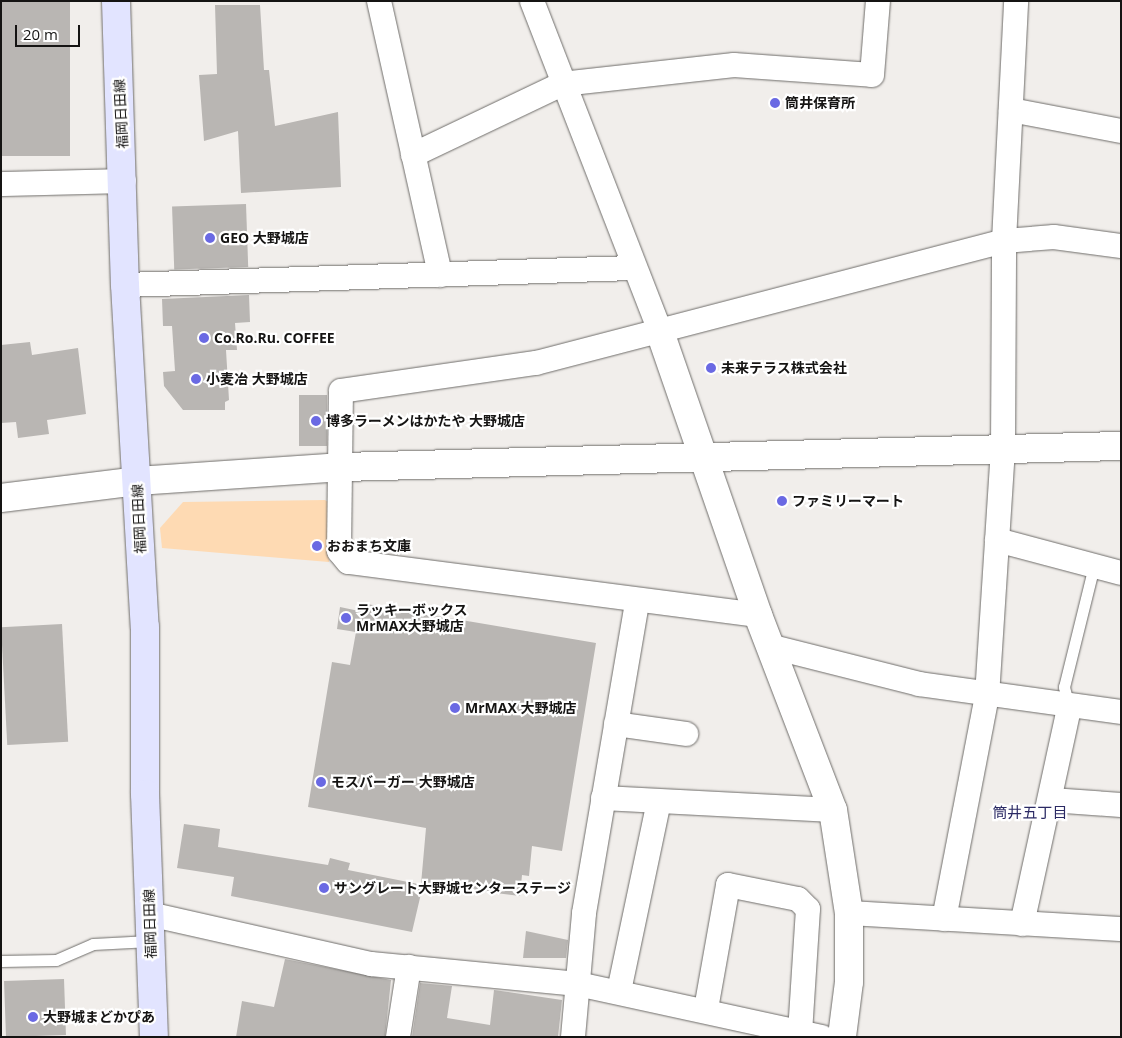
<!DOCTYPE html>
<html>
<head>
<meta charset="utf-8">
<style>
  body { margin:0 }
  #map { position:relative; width:1122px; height:1038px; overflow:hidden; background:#f1eeeb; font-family:"Open Sans","Noto Sans JP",sans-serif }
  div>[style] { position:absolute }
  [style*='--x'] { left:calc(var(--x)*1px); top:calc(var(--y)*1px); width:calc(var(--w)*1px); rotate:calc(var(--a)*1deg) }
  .green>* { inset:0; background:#fedab3 }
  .building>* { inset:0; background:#b9b6b3; transform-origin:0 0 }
  .roads { filter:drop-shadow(0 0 1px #6f6d6a) drop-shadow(0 0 1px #6f6d6a) }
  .service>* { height:11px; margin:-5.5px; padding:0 5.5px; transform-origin:5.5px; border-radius:5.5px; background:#fff }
  .minor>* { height:24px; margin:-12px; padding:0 12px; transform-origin:12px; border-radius:12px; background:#fff }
  .tertiary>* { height:28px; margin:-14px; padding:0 14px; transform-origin:14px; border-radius:14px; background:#fff }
  .secondary>* { height:28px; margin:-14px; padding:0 14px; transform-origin:14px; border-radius:14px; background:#e2e4ff }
  .dots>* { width:14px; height:14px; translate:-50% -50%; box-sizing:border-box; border:2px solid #fff; border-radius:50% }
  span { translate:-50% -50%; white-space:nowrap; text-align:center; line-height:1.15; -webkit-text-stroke:4.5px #fff; paint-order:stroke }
  .poi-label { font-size:14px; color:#151413; font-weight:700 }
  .left { translate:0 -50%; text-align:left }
  .street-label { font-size:14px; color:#151413 }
  .neighbourhood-label { font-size:15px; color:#2b2a64 }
  .frame { position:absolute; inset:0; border:2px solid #151413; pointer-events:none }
  .scale { position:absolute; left:15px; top:25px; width:65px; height:22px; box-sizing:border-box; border:2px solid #151413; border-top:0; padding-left:6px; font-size:15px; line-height:18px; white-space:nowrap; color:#151413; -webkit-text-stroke:4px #fff; paint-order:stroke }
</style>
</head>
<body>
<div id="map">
  <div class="green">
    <div style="clip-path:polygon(325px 500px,334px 506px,329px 562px,162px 548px,160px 528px,183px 502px)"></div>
  </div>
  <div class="building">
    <div style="left:1px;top:1px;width:69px;height:155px"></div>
    <div style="clip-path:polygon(215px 5px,260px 5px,264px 70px,269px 70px,275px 126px,338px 112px,341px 187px,241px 193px,238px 131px,204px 141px,199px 75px,217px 74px)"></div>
    <div style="left:246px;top:204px;width:63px;height:74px;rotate:88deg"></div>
    <div style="clip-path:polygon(249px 295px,250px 322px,235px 323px,237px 350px,226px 350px,229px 400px,225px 402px,225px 410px,183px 410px,164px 386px,163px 372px,175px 371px,172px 326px,163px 326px,162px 299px)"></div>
    <div style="clip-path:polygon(30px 342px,32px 355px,78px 348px,86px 414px,47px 420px,49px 434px,18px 438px,16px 422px,1px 423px,1px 345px)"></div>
    <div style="left:327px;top:395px;width:51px;height:28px;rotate:90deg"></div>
    <div style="clip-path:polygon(361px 603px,596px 643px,562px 851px,532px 846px,529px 876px,522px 875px,520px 896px,421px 884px,426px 828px,308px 807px,332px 662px,350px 665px,356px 632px,337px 629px,340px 607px,359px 611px)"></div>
    <div style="left:62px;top:624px;width:118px;height:61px;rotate:87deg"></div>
    <div style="clip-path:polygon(184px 824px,220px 829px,218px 847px,328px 865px,330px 858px,350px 863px,348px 870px,423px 885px,412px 932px,231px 896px,234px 877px,177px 868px)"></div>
    <div style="clip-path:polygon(526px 931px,568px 940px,566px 958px,523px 958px)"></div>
    <div style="clip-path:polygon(285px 959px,391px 980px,385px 1037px,236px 1037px,242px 1001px,274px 1007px)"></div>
    <div style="left:64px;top:979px;width:56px;height:60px;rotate:88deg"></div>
    <div style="clip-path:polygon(420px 983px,452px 986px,447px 1018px,490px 1025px,494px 990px,562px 1000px,558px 1037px,412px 1037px)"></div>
  </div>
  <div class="roads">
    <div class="service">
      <div style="--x:1069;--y:707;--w:21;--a:-104"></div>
      <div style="--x:1064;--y:687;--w:125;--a:-76.1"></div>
      <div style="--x:1;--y:961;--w:55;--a:-1"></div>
      <div style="--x:56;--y:960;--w:40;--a:-23.4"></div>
      <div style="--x:93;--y:944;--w:57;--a:-3"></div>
    </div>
    <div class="minor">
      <div style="--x:379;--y:1;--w:281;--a:77.4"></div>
      <div style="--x:532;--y:1;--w:352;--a:68.8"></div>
      <div style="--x:1011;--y:110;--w:112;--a:10.8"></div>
      <div style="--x:413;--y:155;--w:165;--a:-25.5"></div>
      <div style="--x:562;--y:84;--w:173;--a:-6.3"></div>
      <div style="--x:734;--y:65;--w:138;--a:4.1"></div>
      <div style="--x:872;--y:75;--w:74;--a:-85.4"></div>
      <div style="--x:1;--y:184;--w:123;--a:-1.4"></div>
      <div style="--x:125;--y:285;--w:507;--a:-1.92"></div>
      <div style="--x:997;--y:540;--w:128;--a:14.9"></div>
      <div style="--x:758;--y:615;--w:413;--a:-172.6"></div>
      <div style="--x:348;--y:562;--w:14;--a:-129"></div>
      <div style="--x:339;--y:551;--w:160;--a:-89.3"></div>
      <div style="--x:341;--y:391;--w:197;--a:-8.2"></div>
      <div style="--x:536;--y:363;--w:484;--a:-14.6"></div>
      <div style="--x:1004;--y:241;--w:50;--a:-4.6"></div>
      <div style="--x:1054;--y:237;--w:68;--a:7.7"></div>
      <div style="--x:773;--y:647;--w:151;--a:14.2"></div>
      <div style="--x:919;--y:684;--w:204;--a:7.9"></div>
      <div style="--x:616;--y:724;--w:71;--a:8.1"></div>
      <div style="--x:603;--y:798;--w:230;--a:3"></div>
      <div style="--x:1051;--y:800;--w:70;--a:4.1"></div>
      <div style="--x:849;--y:913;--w:272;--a:3.4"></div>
      <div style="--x:149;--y:914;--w:228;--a:12.7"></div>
      <div style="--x:371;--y:964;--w:208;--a:5.5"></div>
      <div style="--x:578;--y:984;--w:250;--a:12.3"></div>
      <div style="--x:944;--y:919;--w:227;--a:-79.1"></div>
      <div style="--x:987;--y:696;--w:247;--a:-86.3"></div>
      <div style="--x:1003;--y:450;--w:209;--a:-89.7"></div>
      <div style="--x:1004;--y:241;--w:240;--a:-87.1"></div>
      <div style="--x:1022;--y:924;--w:221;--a:-77.7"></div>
      <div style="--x:619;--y:991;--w:193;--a:-78.1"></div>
      <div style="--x:706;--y:1009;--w:126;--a:-79.9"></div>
      <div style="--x:728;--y:885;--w:71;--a:11.3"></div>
      <div style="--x:798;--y:899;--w:14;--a:45"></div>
      <div style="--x:808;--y:909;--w:123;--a:93.7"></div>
      <div style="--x:398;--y:1037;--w:71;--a:-81.1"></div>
      <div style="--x:573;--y:1037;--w:124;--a:-84.9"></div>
      <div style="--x:584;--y:913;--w:315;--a:-80.3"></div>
    </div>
    <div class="tertiary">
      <div style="--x:659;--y:329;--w:303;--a:70.9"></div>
      <div style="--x:758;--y:615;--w:209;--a:69"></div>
      <div style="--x:833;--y:810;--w:104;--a:81.2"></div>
      <div style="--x:849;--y:913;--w:69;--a:90"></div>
      <div style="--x:849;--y:982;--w:55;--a:97.3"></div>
      <div style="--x:1;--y:498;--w:137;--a:-7.1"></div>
      <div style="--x:137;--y:481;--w:206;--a:-3.9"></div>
      <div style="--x:343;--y:467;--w:778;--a:-1.55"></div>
    </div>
    <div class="secondary">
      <div style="--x:116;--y:1;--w:284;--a:88.2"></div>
      <div style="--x:125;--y:285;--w:343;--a:86.7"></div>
      <div style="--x:145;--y:627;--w:167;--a:90"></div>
      <div style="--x:145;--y:794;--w:243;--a:87.9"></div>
    </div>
  </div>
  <div class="dots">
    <div style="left:775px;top:103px;background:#6a69e3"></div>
    <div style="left:210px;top:238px;background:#6a69e3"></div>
    <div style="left:204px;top:338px;background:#6a69e3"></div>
    <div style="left:711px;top:368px;background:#6a69e3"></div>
    <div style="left:196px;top:379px;background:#6a69e3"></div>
    <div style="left:316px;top:421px;background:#6a69e3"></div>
    <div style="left:782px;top:501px;background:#6a69e3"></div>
    <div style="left:317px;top:546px;background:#6a69e3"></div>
    <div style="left:346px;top:618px;background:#6a69e3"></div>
    <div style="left:455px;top:708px;background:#6a69e3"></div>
    <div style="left:321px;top:782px;background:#6a69e3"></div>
    <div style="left:324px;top:888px;background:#6a69e3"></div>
    <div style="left:33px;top:1017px;background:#6a69e3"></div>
  </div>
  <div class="poi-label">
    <span class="left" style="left:785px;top:103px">筒井保育所</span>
    <span class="left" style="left:220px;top:238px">GEO 大野城店</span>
    <span class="left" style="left:214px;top:338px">Co.Ro.Ru. COFFEE</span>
    <span class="left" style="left:721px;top:368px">未来テラス株式会社</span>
    <span class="left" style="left:206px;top:379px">小麦冶 大野城店</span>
    <span class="left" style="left:326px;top:421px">博多ラーメンはかたや 大野城店</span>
    <span class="left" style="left:792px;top:501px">ファミリーマート</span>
    <span class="left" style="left:327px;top:546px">おおまち文庫</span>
    <span class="left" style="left:356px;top:618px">ラッキーボックス<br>MrMAX大野城店</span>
    <span class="left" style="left:465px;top:708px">MrMAX 大野城店</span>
    <span class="left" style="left:331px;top:782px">モスバーガー 大野城店</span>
    <span class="left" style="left:334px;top:888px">サングレート大野城センターステージ</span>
    <span class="left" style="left:43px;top:1017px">大野城まどかぴあ</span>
  </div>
  <div class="street-label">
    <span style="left:121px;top:114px;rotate:-93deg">福岡日田線</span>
    <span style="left:139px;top:519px;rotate:-93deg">福岡日田線</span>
    <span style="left:150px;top:924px;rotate:-92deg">福岡日田線</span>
  </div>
  <div class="neighbourhood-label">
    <span style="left:1030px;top:813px">筒井五丁目</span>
  </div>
  <div class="frame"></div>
  <div class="scale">20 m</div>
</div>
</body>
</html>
